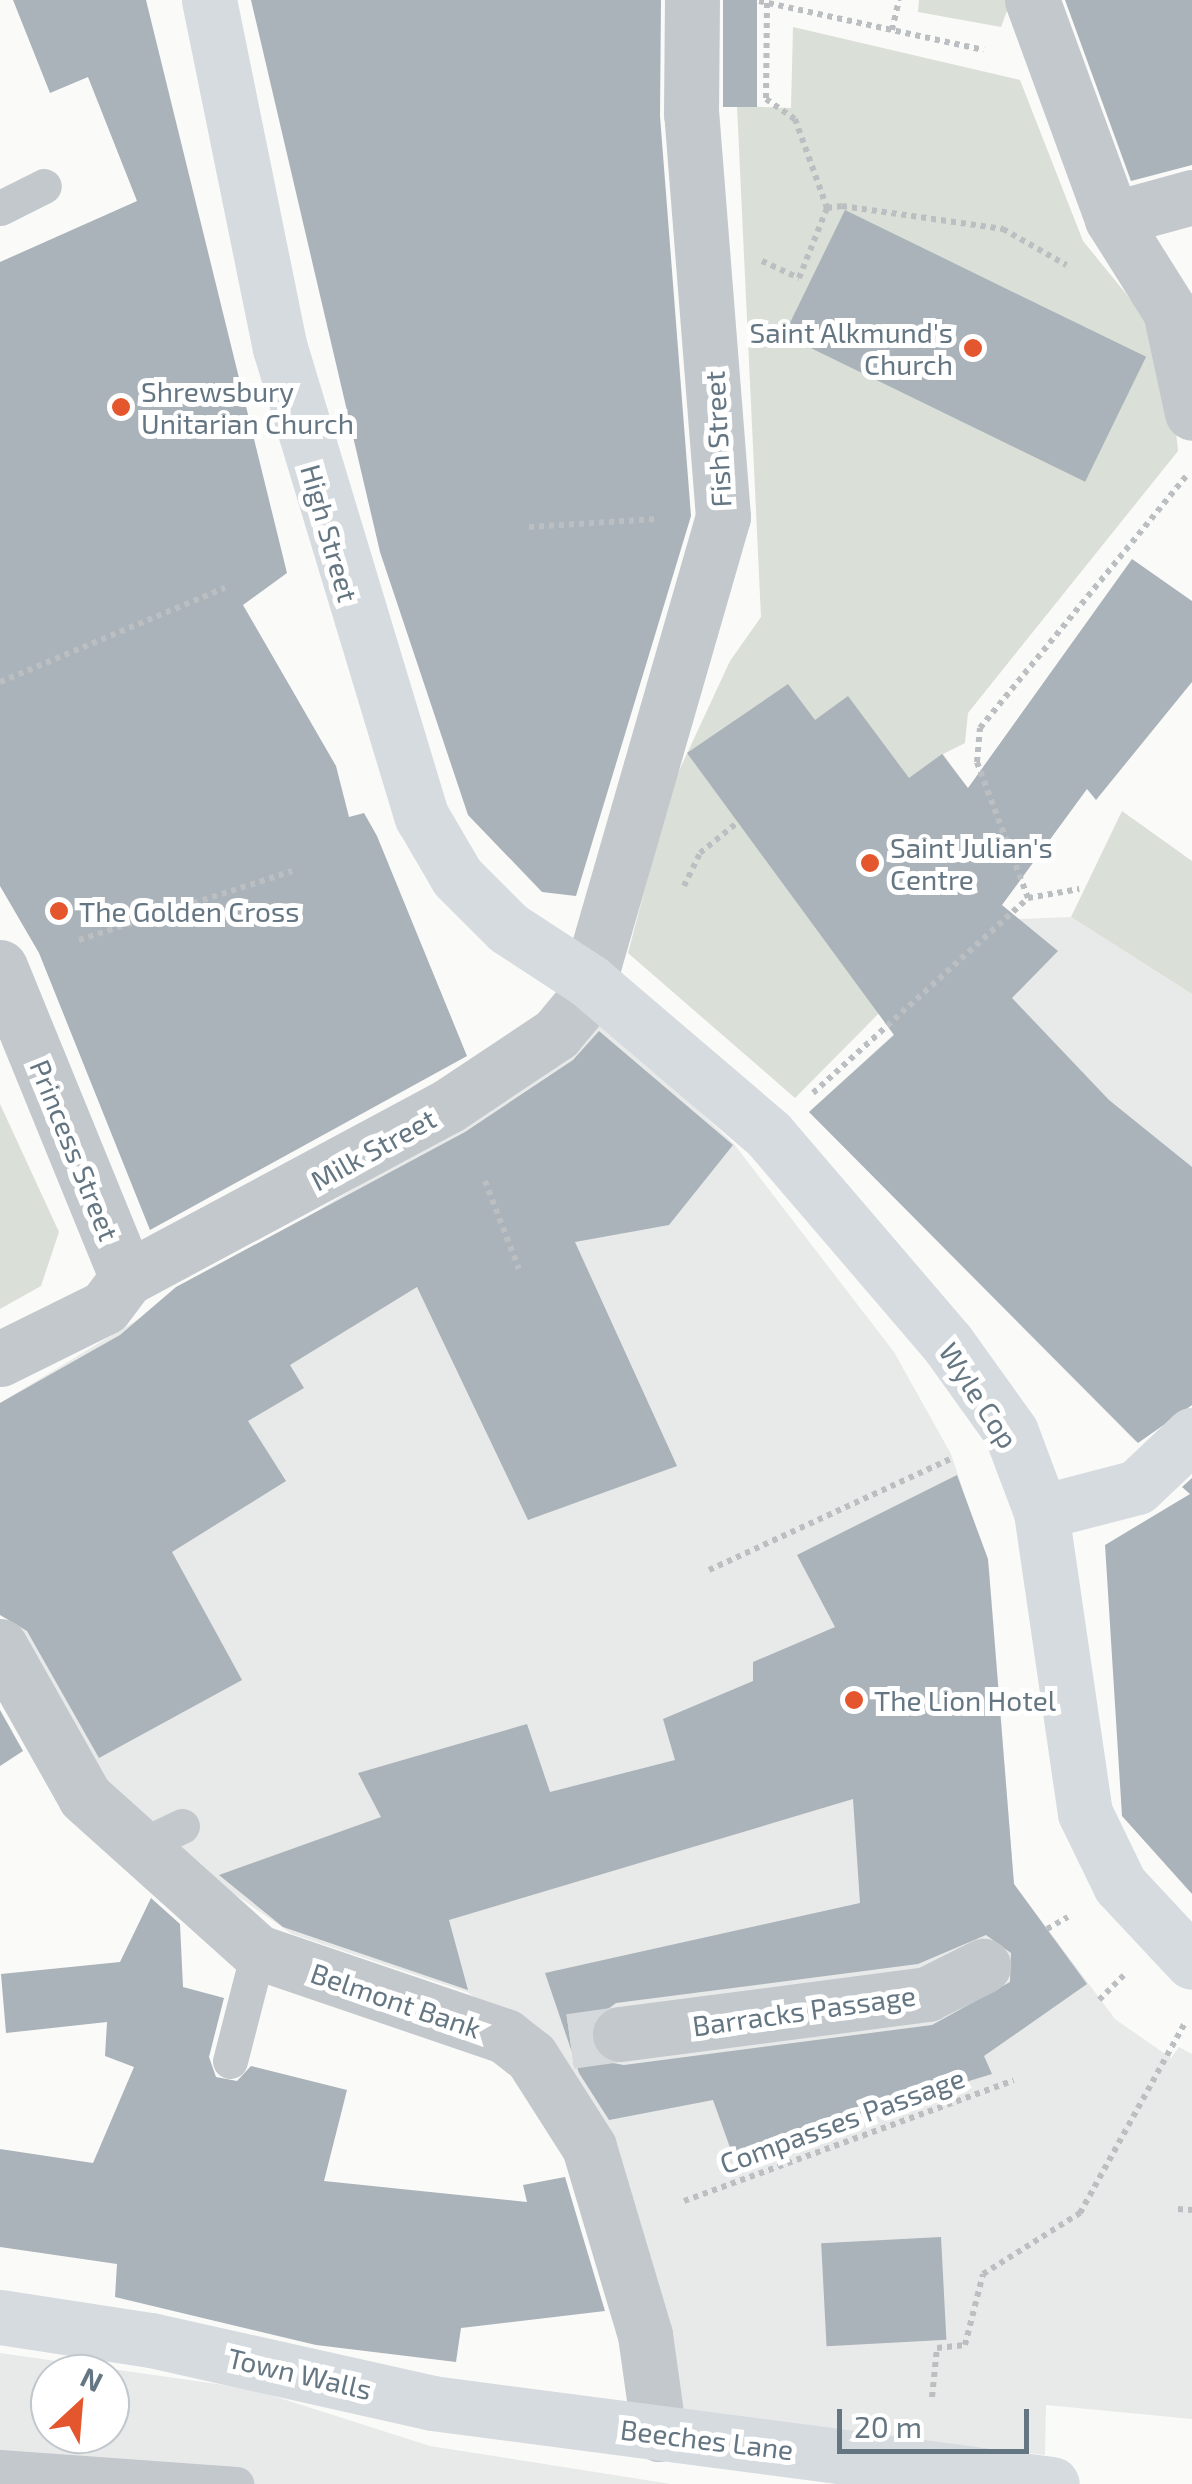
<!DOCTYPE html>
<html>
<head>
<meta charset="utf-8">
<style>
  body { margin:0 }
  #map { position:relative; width:1192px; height:2484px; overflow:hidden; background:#fafaf8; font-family:"Exo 2",sans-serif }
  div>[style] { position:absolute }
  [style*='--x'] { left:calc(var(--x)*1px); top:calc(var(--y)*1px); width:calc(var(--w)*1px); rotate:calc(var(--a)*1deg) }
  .built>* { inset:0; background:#e8e9e9 }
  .green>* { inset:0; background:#dadfd7 }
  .building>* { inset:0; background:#aab3b9; transform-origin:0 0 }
  .street-tunnel>* { height:55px; margin-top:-27.5px; transform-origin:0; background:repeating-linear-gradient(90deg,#d5d9db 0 55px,transparent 0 83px) }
  .path>* { height:6px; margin-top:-3px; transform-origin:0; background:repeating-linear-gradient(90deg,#bbbfc2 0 5px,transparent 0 10px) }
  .lane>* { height:35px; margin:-17.5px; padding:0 17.5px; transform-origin:17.5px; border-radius:17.5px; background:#c3c8cc }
  .street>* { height:55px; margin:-27.5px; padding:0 27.5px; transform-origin:27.5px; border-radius:27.5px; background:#c3c8cc }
  .secondary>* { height:55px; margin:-27.5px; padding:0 27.5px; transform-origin:27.5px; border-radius:27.5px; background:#d6dbdf }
  .dots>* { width:28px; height:28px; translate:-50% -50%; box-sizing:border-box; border:5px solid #fff; border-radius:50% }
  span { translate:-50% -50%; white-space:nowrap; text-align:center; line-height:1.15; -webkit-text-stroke:10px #fff; paint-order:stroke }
  .poi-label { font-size:28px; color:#657683 }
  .right { translate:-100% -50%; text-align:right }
  .left { translate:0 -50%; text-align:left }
  .street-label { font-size:28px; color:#657683 }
  .north { position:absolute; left:30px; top:2354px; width:100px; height:100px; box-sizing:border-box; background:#fff; border:2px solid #c1c8cd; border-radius:50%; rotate:26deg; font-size:28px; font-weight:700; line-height:40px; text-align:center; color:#657683 }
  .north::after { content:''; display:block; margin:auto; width:35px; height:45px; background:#e4572e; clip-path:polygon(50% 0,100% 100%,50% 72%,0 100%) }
  .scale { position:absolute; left:837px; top:2409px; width:192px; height:45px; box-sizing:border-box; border:5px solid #657683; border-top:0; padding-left:12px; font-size:30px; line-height:35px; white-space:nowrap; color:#657683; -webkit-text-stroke:8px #fff; paint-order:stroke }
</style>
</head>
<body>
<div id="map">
  <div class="built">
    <div style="clip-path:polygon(1071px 917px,1192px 994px,1192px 1382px,1136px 1442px,809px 1112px,1019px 919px)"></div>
    <div style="clip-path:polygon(596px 1013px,734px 1144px,894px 1352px,951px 1454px,989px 1568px,1014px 1884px,1115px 2019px,1171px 2058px,1179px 2047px,1192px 2054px,1192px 2419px,1046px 2405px,1045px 2455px,668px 2411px,534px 2038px,467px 1992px,292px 1934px,211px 1878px,104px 1791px,0 1605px,0 1403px,467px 1120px)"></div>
    <div style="clip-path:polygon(evenodd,0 2353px,252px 2389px,430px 2446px,671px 2484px,0 2484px,0 2353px,50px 2374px,110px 2374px,110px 2434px,50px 2434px,50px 2374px)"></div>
  </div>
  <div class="green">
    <div style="clip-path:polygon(919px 0,1011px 0,1001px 27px,918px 12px)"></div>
    <div style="clip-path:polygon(793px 27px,1020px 80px,1083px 241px,1145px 317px,1173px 401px,1178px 451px,968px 713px,965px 743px,943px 754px,982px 809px,904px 988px,795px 1098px,628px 953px,672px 786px,730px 661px,761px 617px,737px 106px,791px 108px)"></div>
    <div style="clip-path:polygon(1122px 811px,1192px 861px,1192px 994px,1071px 917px)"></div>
    <div style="clip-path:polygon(0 1104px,59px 1232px,41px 1286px,0 1309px)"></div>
  </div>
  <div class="building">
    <div style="clip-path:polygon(13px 0,146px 0,287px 573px,243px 605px,336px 766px,349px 817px,364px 813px,377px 836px,467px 1056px,150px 1230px,39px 953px,0 886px,0 262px,137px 201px,88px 77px,50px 93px)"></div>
    <div style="clip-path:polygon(251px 0,661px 0,660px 116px,691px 516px,576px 896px,542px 892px,468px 815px,380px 552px)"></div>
    <div style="left:723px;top:0;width:34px;height:107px"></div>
    <div style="clip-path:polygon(1065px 0,1192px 0,1192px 165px,1131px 181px)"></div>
    <div style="left:845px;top:210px;width:335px;height:139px;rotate:26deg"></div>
    <div style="clip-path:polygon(1132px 559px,1192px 601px,1192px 682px,1096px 800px,1087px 789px,1002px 905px,1058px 951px,1012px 998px,1109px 1100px,1192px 1167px,1192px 1405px,1138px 1443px,809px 1112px,894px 1035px,687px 753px,788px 684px,815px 720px,848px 696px,909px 778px,942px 754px,968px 788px)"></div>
    <div style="clip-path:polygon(599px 1031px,733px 1145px,669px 1225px,575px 1242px,677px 1466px,528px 1520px,417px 1287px,290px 1365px,304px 1388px,248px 1421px,286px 1481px,172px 1552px,242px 1680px,99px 1758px,27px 1631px,0 1615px,0 1403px,120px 1335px,176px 1287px,465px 1132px,573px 1060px)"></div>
    <div style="clip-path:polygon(evenodd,957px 1475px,988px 1559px,1014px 1884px,1087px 1984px,984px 2056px,992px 2074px,732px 2153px,713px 2100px,609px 2120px,579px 2073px,545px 1973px,860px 1903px,853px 1799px,449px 1920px,468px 1990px,283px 1927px,219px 1875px,381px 1817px,358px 1773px,527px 1724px,550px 1792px,675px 1760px,663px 1719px,753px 1681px,753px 1662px,835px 1627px,797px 1555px,957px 1475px,986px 1935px,1011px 1953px,1010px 1982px,932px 2025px,624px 2065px,607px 2062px,589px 2039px,592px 2021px,616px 2003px,918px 1964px,986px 1935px)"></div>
    <div style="clip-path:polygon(1192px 1478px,1192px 1894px,1122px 1816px,1105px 1545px,1190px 1494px,1182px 1487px)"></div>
    <div style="clip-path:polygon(0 1710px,23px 1751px,0 1766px)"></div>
    <div style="clip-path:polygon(151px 1898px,180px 1924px,183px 1987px,224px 1998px,209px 2057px,216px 2077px,237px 2081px,251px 2066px,347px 2090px,324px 2181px,527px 2202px,523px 2185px,565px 2177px,605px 2311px,461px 2328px,456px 2362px,316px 2345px,115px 2297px,117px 2264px,0 2247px,0 2149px,93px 2163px,134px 2067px,105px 2056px,107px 2022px,6px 2033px,1px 1974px,120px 1962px)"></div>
    <div style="left:941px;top:2237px;width:103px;height:120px;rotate:87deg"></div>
  </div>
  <div class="street-tunnel">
    <div style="--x:570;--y:2041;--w:50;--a:-8"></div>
  </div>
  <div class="path">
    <div style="--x:759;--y:1;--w:230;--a:12.3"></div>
    <div style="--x:767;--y:3;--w:96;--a:90.6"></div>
    <div style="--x:766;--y:99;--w:35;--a:35"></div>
    <div style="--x:795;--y:119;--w:95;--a:70.2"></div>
    <div style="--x:892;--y:30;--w:31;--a:-77"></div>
    <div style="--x:762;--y:261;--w:41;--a:24.7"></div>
    <div style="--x:799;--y:278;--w:75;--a:-68.2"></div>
    <div style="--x:827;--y:208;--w:15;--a:-8"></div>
    <div style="--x:842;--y:206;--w:163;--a:8.1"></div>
    <div style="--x:1003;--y:229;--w:73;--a:29.7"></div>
    <div style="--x:529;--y:527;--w:128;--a:-3.6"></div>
    <div style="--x:0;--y:682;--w:244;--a:-22.7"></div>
    <div style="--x:684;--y:886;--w:37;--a:-64"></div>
    <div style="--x:700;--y:853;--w:49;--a:-39.2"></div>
    <div style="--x:1028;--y:898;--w:52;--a:-10"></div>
    <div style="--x:79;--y:940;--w:224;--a:-17.9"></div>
    <div style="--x:813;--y:1093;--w:290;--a:-42.2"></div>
    <div style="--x:1028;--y:898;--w:145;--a:-110.6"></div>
    <div style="--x:977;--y:762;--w:34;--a:-85"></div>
    <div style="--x:980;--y:728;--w:328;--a:-50.7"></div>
    <div style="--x:485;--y:1181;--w:94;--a:68.9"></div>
    <div style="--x:709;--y:1570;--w:268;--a:-24.7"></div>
    <div style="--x:1047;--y:1929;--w:24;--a:-30"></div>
    <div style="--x:1099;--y:2000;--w:35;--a:-45"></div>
    <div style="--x:684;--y:2201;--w:351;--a:-20.1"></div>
    <div style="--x:1178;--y:2209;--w:14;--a:4"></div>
    <div style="--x:932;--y:2397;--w:49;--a:-84.2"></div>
    <div style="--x:937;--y:2348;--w:28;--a:-6"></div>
    <div style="--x:965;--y:2345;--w:73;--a:-75.8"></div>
    <div style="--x:983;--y:2274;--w:115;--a:-32.2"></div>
    <div style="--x:1080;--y:2213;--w:217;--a:-61.1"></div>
  </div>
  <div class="lane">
    <div style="--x:0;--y:208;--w:49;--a:-26.6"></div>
    <div style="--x:136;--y:1848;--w:51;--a:-25.6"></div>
    <div style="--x:230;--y:2061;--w:113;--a:-75.6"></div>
    <div style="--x:0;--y:2467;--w:237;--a:4.1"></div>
  </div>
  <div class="street">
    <div style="--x:1032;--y:0;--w:233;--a:69.9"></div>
    <div style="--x:1112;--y:219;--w:109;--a:57.8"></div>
    <div style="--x:1170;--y:311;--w:104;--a:77.8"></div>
    <div style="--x:1112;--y:219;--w:83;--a:-15.4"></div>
    <div style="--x:0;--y:967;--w:336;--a:67.8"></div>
    <div style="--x:589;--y:981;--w:483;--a:-73.9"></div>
    <div style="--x:723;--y:517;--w:404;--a:-94.5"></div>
    <div style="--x:691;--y:114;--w:114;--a:-89.5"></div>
    <div style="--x:127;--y:1278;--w:364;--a:-28.2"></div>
    <div style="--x:448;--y:1106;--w:130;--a:-33.7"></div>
    <div style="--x:556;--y:1034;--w:62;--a:-50.2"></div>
    <div style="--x:0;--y:1359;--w:117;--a:-26.3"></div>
    <div style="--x:105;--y:1307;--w:36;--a:-53"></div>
    <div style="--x:0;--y:1646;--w:173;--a:60.6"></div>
    <div style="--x:85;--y:1797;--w:232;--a:41.9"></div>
    <div style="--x:258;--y:1952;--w:261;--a:18.8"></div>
    <div style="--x:505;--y:2036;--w:33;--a:38"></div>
    <div style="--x:531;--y:2056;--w:108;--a:57.5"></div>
    <div style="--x:589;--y:2147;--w:196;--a:73.4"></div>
    <div style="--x:645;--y:2335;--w:100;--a:82"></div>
    <div style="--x:620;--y:2034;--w:310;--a:-7.4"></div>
    <div style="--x:927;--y:1994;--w:63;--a:-26.6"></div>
  </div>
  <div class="secondary">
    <div style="--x:209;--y:0;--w:355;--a:78.5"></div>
    <div style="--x:280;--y:348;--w:490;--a:73.2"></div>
    <div style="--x:422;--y:817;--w:69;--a:59.7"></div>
    <div style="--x:457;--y:877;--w:72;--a:45"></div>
    <div style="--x:508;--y:928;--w:97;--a:33.2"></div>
    <div style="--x:589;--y:981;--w:237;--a:40.5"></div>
    <div style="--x:769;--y:1135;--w:275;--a:49.4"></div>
    <div style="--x:948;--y:1344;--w:108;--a:54.4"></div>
    <div style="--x:1011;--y:1432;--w:85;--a:69.4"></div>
    <div style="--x:1041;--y:1512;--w:304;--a:81.7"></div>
    <div style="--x:1085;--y:1813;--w:80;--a:64.1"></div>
    <div style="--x:1120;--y:1885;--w:105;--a:46.9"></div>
    <div style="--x:1041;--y:1512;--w:99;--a:-14.6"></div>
    <div style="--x:1137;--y:1487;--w:76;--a:-43.4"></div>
    <div style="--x:0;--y:2317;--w:153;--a:8.7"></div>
    <div style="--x:151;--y:2340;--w:288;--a:12.6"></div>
    <div style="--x:432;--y:2403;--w:625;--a:7.44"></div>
  </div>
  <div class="dots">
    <div style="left:973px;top:348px;background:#e4572e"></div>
    <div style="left:121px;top:407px;background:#e4572e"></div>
    <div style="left:870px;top:863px;background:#e4572e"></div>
    <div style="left:59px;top:911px;background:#e4572e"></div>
    <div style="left:854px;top:1700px;background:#e4572e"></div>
  </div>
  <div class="poi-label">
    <span class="right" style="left:953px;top:348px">Saint Alkmund's<br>Church</span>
    <span class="left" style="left:141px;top:407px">Shrewsbury<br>Unitarian Church</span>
    <span class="left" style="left:890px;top:863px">Saint Julian's<br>Centre</span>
    <span class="left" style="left:79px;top:911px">The Golden Cross</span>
    <span class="left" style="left:874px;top:1700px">The Lion Hotel</span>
  </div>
  <div class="street-label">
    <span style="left:717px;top:439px;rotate:-93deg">Fish Street</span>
    <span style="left:330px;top:533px;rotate:74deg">High Street</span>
    <span style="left:373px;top:1149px;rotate:-29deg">Milk Street</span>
    <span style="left:75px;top:1150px;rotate:68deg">Princess Street</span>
    <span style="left:979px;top:1395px;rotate:57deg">Wyle Cop</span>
    <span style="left:396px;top:2000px;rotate:19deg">Belmont Bank</span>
    <span style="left:804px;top:2010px;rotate:-8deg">Barracks Passage</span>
    <span style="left:842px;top:2120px;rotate:-20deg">Compasses Passage</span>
    <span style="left:300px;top:2373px;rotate:13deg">Town Walls</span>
    <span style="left:707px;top:2439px;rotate:7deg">Beeches Lane</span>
  </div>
  <div class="north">N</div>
  <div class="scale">20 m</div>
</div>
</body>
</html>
